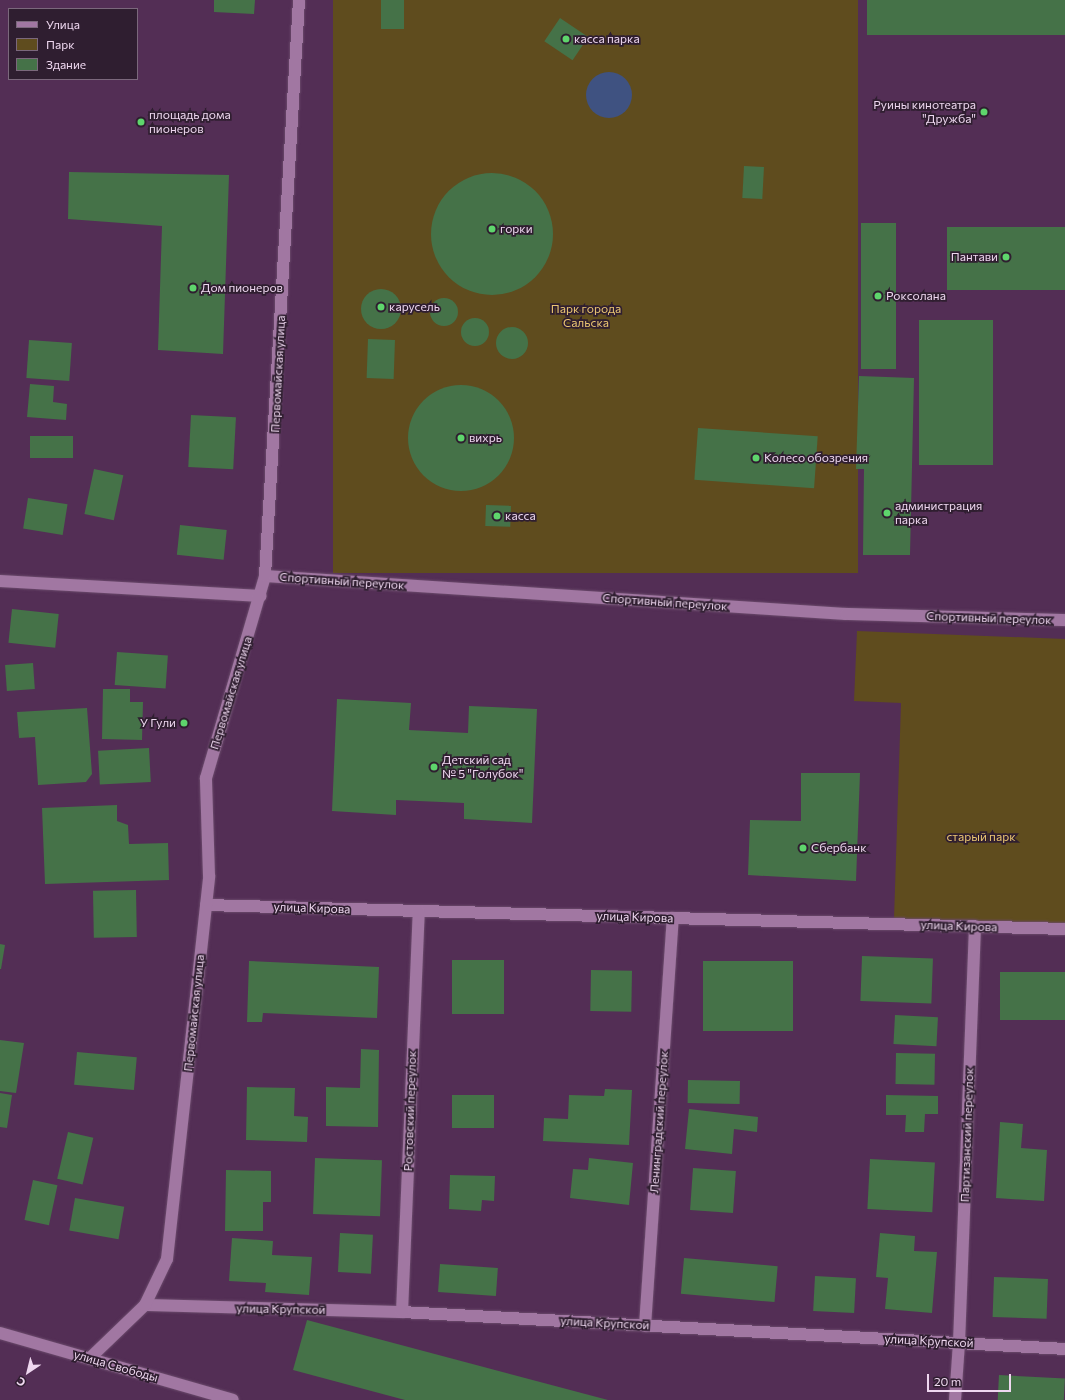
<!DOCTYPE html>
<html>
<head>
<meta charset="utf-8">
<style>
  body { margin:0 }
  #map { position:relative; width:1065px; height:1400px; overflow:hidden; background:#532e55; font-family:Commissioner,sans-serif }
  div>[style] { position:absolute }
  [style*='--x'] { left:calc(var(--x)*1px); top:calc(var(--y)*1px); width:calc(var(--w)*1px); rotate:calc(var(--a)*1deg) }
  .green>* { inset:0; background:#5f4c1e; transform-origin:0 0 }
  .water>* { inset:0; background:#3f5281 }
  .round { border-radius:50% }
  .building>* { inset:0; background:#457248; transform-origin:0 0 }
  .roads { filter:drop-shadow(0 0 1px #6b4b6c) drop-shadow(0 0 1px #6b4b6c) }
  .lane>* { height:12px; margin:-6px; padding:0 6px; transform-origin:6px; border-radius:6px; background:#a177a2 }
  .street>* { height:12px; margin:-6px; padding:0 6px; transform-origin:6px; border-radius:6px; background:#a177a2 }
  .dots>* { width:11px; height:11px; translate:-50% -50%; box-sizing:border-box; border:2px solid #2f1e30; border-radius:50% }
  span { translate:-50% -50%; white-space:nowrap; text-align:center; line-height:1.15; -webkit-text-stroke:3.5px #2f1e30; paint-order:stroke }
  .poi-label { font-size:12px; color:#eed7ef }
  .left { translate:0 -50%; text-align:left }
  .right { translate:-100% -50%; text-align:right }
  .park-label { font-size:12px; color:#ebc672 }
  .street-label { font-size:12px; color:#eed7ef }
  .legend { position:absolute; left:8px; top:8px; width:130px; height:72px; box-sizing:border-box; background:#2f1e30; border:1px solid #7b687c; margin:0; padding:5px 7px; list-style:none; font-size:12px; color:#eed7ef }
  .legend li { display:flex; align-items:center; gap:8px; height:20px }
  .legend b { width:20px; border:1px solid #7b687c }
  .north { position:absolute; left:8px; top:1352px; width:40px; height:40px; -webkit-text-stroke:3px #2f1e30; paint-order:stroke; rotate:215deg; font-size:11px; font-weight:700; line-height:16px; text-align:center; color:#eed7ef }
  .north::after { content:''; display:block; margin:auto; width:14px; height:18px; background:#eed7ef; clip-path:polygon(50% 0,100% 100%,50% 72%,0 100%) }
  .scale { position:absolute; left:927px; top:1374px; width:84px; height:18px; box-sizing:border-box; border:2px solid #eed7ef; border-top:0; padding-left:5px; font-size:12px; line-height:14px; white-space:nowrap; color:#eed7ef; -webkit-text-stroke:3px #2f1e30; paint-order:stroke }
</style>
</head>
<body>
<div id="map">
  <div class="green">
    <div style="left:333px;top:0;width:525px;height:573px"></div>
    <div style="clip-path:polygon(857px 631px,1065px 639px,1065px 925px,894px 919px,901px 703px,854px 701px)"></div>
  </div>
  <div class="water">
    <div class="round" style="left:586px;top:72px;width:46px;height:46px"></div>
  </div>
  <div class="building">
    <div style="clip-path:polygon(214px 0,255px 0,254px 14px,214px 12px)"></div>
    <div style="left:381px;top:0;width:23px;height:29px"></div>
    <div style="left:867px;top:0;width:198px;height:35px"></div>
    <div style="left:560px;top:18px;width:34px;height:28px;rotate:34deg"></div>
    <div style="left:744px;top:166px;width:20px;height:32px;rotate:3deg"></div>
    <div style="clip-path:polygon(69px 172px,229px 175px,223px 354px,158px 350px,162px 226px,68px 219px)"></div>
    <div class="round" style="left:431px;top:173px;width:122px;height:122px"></div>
    <div style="left:861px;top:223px;width:35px;height:146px"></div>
    <div style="left:947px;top:227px;width:118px;height:63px"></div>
    <div class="round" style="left:361px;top:289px;width:40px;height:40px"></div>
    <div class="round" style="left:430px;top:298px;width:28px;height:28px"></div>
    <div class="round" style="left:461px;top:318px;width:28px;height:28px"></div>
    <div style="left:993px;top:320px;width:145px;height:74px;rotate:90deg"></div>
    <div class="round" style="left:496px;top:327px;width:32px;height:32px"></div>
    <div style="left:368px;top:339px;width:27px;height:39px;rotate:2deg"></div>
    <div style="left:29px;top:340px;width:43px;height:38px;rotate:4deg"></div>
    <div style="clip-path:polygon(859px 376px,914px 378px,910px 555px,863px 555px,864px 469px,856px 469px)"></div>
    <div style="clip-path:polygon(30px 384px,54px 386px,53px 402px,67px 404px,66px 420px,27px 417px)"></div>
    <div class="round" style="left:408px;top:385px;width:106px;height:106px"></div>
    <div style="left:191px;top:415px;width:45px;height:52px;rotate:3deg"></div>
    <div style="left:698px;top:428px;width:120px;height:52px;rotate:4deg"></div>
    <div style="left:30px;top:436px;width:43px;height:22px"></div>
    <div style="left:94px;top:469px;width:30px;height:46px;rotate:12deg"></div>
    <div style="left:28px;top:498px;width:40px;height:31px;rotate:9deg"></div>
    <div style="left:486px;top:505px;width:25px;height:21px;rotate:2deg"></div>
    <div style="left:180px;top:525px;width:47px;height:30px;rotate:6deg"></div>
    <div style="left:12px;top:609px;width:47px;height:34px;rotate:6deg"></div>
    <div style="left:117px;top:652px;width:51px;height:33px;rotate:4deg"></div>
    <div style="left:33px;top:663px;width:26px;height:28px;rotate:86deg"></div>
    <div style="clip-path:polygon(103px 689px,130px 689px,130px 702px,143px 702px,142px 740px,102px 739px)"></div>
    <div style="clip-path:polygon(337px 699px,411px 703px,409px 730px,468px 733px,469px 706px,537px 709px,532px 823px,464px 819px,464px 803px,396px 800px,396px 815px,332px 811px)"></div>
    <div style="clip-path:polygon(87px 708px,92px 774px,86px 782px,38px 785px,35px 737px,19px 738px,17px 712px)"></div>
    <div style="left:149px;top:748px;width:34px;height:51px;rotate:87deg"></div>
    <div style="clip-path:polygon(801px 773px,860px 773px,856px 881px,748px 875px,750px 820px,801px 821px)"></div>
    <div style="clip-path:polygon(117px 805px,117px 821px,128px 825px,129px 844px,168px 843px,169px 880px,45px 884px,42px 808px)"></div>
    <div style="left:136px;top:890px;width:47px;height:43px;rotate:89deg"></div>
    <div style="clip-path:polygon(0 944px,5px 945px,1px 969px,0 969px)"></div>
    <div style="left:862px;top:956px;width:71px;height:45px;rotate:2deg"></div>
    <div style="left:452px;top:960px;width:52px;height:54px"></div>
    <div style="clip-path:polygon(249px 961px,379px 967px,377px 1018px,263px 1013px,262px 1022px,247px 1022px)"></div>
    <div style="left:703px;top:961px;width:90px;height:70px"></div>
    <div style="left:591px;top:970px;width:41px;height:41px;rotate:1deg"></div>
    <div style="left:1065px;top:972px;width:48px;height:65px;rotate:90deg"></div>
    <div style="left:895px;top:1015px;width:43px;height:29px;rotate:3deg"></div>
    <div style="clip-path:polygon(0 1040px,24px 1043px,16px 1093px,0 1091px)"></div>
    <div style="clip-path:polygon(361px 1049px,379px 1050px,378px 1127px,326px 1126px,326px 1087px,360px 1088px)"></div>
    <div style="left:77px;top:1052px;width:60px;height:33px;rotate:5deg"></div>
    <div style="left:896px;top:1053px;width:39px;height:31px;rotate:1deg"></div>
    <div style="left:688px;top:1080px;width:52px;height:23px;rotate:1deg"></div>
    <div style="clip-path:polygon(247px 1087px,295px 1088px,294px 1116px,308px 1117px,307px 1142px,246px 1140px)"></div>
    <div style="clip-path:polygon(605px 1089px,632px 1090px,629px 1145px,543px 1141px,544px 1118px,568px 1119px,569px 1095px,604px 1096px)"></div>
    <div style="clip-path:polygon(0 1093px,12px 1095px,7px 1128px,0 1127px)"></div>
    <div style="left:452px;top:1095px;width:42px;height:33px"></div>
    <div style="clip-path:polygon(886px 1095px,938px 1096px,938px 1114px,925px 1114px,924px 1132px,905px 1132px,906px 1115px,886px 1115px)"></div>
    <div style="clip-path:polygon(689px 1109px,758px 1117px,757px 1132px,734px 1129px,732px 1154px,685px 1149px)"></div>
    <div style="clip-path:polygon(1000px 1122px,1023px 1124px,1021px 1148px,1047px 1150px,1044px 1201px,996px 1198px)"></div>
    <div style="left:68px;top:1132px;width:26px;height:48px;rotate:13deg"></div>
    <div style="left:315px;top:1158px;width:67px;height:56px;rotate:2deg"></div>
    <div style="clip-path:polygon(589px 1158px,633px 1163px,629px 1205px,570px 1198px,573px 1169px,588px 1170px)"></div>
    <div style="left:870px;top:1159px;width:65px;height:50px;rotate:3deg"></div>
    <div style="left:693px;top:1168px;width:43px;height:42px;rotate:4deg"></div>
    <div style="clip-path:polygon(226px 1170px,271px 1171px,271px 1202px,263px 1202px,263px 1231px,225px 1231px)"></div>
    <div style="clip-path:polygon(450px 1175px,495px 1176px,494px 1201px,482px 1200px,481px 1211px,449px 1209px)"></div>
    <div style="left:33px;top:1180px;width:25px;height:41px;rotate:12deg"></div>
    <div style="left:75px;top:1198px;width:50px;height:33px;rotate:10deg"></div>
    <div style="left:340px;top:1233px;width:33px;height:39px;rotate:3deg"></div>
    <div style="clip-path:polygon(880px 1233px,915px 1236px,914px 1251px,937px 1252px,932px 1313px,885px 1309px,888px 1278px,876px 1277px)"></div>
    <div style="clip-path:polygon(232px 1238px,273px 1241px,272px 1255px,312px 1257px,309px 1295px,265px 1292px,266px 1283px,229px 1281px)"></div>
    <div style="left:684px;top:1258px;width:94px;height:36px;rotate:5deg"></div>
    <div style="left:440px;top:1264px;width:58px;height:28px;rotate:4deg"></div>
    <div style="left:815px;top:1276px;width:41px;height:35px;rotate:3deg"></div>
    <div style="left:994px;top:1277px;width:54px;height:40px;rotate:2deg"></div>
    <div style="clip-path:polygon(307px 1320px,608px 1400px,405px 1400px,293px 1370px)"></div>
    <div style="left:999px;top:1375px;width:66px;height:25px;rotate:3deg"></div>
  </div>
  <div class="roads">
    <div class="lane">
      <div style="--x:265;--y:576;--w:582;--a:3.74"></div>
      <div style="--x:846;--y:614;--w:219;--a:1.6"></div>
      <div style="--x:955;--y:1400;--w:57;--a:-86"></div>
    </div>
    <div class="street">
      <div style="--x:0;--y:581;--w:261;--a:3.3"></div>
      <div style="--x:206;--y:905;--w:859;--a:1.6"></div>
      <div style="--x:145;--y:1305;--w:257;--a:1.6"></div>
      <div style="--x:402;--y:1312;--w:664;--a:3.19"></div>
      <div style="--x:402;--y:1312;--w:401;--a:-87.6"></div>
      <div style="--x:645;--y:1326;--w:409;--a:-86.1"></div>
      <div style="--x:0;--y:1333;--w:242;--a:16"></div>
      <div style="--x:959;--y:1343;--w:417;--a:-87.8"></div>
      <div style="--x:90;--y:1358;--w:76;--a:-43.9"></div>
      <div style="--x:145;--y:1305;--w:51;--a:-64.4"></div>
      <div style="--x:167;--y:1259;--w:385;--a:-83.7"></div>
      <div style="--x:209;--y:876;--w:98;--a:-91.8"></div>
      <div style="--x:206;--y:778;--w:210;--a:-73.7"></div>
      <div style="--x:265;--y:576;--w:577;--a:-86.62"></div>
    </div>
  </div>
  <div class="dots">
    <div style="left:566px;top:39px;background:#5ed56c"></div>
    <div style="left:984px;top:112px;background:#5ed56c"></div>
    <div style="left:141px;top:122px;background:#5ed56c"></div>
    <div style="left:492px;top:229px;background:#5ed56c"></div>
    <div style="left:1006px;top:257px;background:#5ed56c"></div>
    <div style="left:193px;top:288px;background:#5ed56c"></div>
    <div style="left:878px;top:296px;background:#5ed56c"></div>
    <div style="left:381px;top:307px;background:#5ed56c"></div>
    <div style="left:461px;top:438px;background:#5ed56c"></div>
    <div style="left:756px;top:458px;background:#5ed56c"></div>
    <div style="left:887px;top:513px;background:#5ed56c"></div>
    <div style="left:497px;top:516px;background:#5ed56c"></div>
    <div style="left:184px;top:723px;background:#5ed56c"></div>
    <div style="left:434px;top:767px;background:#5ed56c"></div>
    <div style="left:803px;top:848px;background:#5ed56c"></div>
  </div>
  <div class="poi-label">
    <span class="left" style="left:574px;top:39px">касса парка</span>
    <span class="right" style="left:976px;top:112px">Руины кинотеатра<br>"Дружба"</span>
    <span class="left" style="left:149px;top:122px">площадь дома<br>пионеров</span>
    <span class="left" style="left:500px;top:229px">горки</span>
    <span class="right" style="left:998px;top:257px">Пантави</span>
    <span class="left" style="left:201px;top:288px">Дом пионеров</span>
    <span class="left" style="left:886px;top:296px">Роксолана</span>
    <span class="left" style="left:389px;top:307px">карусель</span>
    <span class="left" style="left:469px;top:438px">вихрь</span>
    <span class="left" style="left:764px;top:458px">Колесо обозрения</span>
    <span class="left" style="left:895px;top:513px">администрация<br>парка</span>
    <span class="left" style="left:505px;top:516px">касса</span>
    <span class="right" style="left:176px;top:723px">У Гули</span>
    <span class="left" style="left:442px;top:767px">Детский сад<br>№ 5 "Голубок"</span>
    <span class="left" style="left:811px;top:848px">Сбербанк</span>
  </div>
  <div class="park-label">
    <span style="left:586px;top:316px">Парк города<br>Сальска</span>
    <span style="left:981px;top:837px">старый парк</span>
  </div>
  <div class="street-label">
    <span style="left:278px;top:374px;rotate:-87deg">Первомайская улица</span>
    <span style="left:342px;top:581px;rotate:4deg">Спортивный переулок</span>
    <span style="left:665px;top:602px;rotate:4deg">Спортивный переулок</span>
    <span style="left:989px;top:618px;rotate:2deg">Спортивный переулок</span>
    <span style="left:231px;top:693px;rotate:-73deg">Первомайская улица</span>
    <span style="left:312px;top:908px;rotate:2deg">улица Кирова</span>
    <span style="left:635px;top:917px;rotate:2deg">улица Кирова</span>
    <span style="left:959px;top:926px;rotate:2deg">улица Кирова</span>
    <span style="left:194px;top:1013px;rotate:-84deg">Первомайская улица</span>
    <span style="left:410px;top:1111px;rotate:-88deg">Ростовский переулок</span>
    <span style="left:659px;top:1122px;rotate:-86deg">Ленинградский переулок</span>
    <span style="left:967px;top:1135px;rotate:-88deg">Партизанский переулок</span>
    <span style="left:281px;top:1309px;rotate:1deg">улица Крупской</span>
    <span style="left:605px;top:1323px;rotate:3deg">улица Крупской</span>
    <span style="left:929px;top:1341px;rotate:3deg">улица Крупской</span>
    <span style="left:116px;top:1366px;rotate:16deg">улица Свободы</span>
  </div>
  <ul class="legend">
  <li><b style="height:5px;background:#a177a2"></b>Улица</li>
  <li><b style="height:11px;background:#5f4c1e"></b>Парк</li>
  <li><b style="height:11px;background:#457248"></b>Здание</li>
  </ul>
  <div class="north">С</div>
  <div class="scale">20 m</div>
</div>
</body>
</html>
